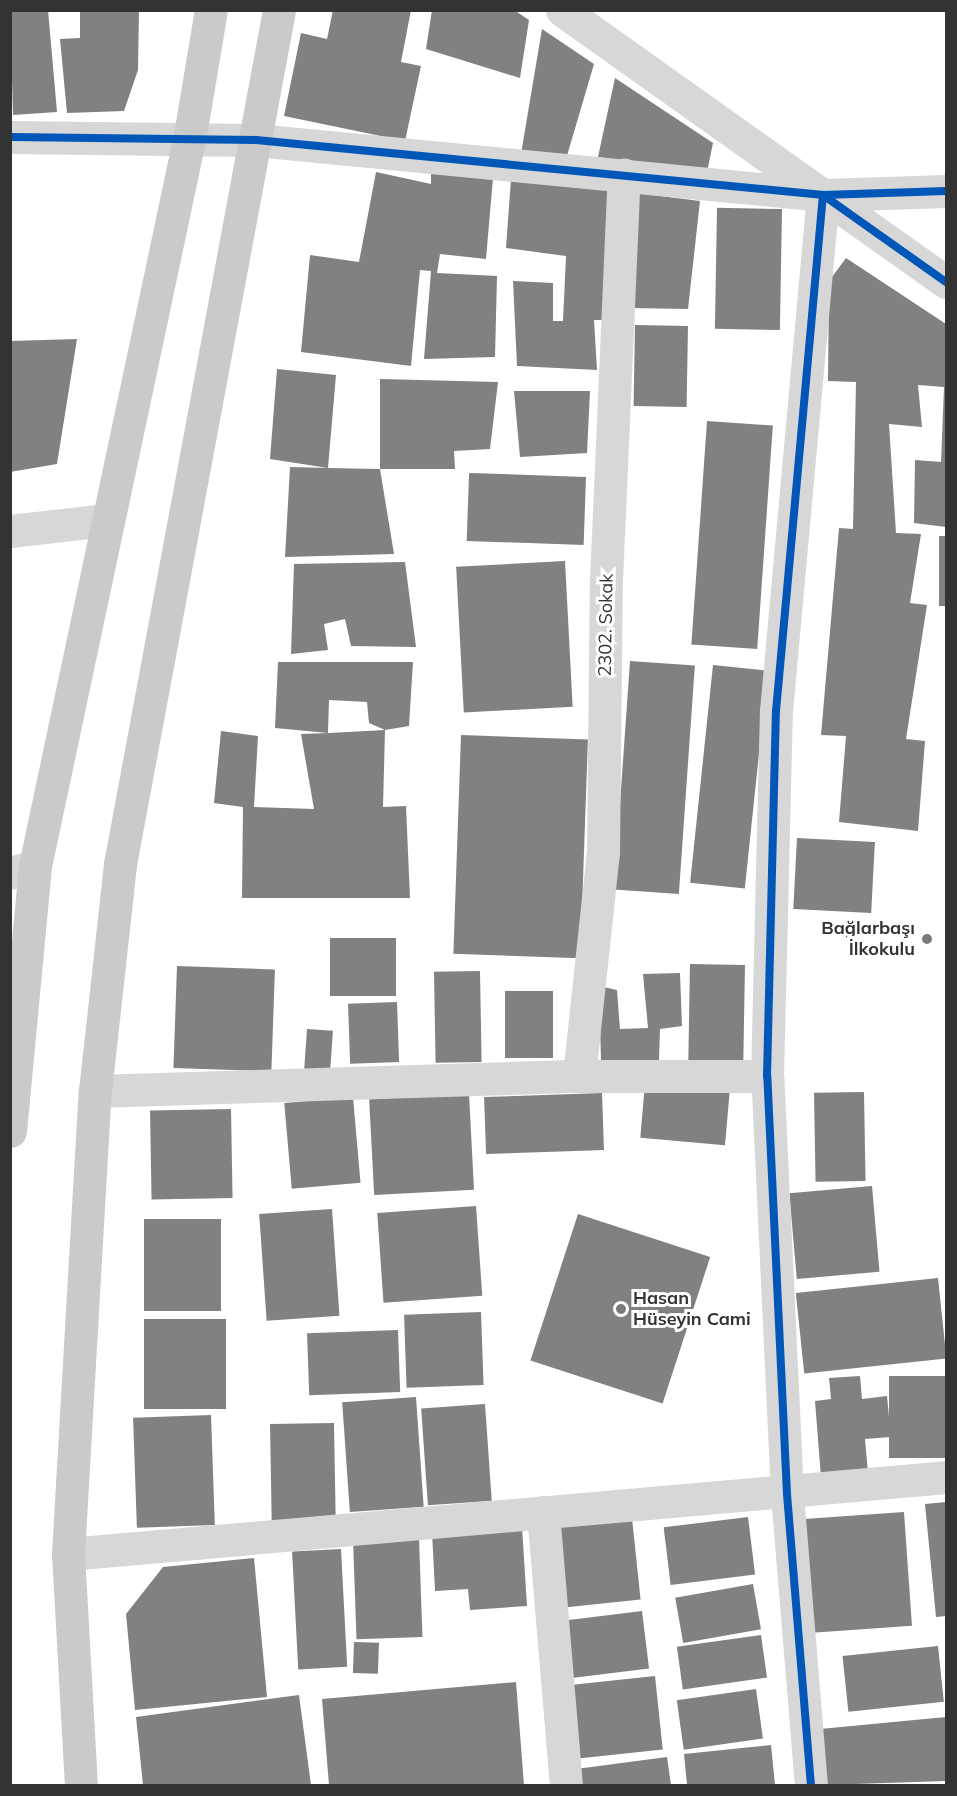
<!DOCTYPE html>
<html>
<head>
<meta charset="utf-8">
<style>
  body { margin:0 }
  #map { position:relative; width:957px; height:1796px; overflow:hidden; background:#fff; font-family:Mulish,sans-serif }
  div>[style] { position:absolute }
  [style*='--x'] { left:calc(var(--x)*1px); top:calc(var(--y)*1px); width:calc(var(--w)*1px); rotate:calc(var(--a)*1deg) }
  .building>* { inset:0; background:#818181; transform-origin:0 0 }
  .minor>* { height:33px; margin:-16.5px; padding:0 16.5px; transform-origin:16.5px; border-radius:16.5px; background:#d7d7d7 }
  .major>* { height:33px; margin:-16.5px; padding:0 16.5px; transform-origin:16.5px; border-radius:16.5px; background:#cacaca }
  .cycleway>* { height:8px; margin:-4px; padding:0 4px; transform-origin:4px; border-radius:4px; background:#0057b8 }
  .dots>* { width:16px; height:16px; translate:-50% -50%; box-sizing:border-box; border:3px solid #fff; border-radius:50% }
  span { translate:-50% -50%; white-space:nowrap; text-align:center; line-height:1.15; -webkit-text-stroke:6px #fff; paint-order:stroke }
  .street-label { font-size:18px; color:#333 }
  .poi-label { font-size:18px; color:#333; font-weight:700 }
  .right { translate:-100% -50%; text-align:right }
  .left { translate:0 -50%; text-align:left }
  .frame { position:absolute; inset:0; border:12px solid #333; pointer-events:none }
</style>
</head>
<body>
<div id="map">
  <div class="building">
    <div style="clip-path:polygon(10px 10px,48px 10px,57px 112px,13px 115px)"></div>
    <div style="clip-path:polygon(80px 10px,139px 10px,138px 70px,124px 111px,67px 113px,60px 39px,80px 38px)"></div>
    <div style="clip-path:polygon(333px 10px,411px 10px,401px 62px,421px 66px,405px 141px,284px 116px,301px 33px,327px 39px)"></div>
    <div style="clip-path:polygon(432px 10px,514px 10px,529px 20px,520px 78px,426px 49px)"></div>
    <div style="clip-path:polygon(542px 29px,594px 64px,566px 159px,521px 154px)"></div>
    <div style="clip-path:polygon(615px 78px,713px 143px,707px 172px,598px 157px)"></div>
    <div style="clip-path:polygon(376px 172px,431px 184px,431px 173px,493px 178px,486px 259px,440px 254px,437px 273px,497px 276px,495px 357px,424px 359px,431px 271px,420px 270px,411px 366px,301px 352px,310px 255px,359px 262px)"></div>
    <div style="clip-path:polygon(511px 179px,608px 189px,606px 320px,594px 320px,597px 370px,517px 366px,513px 281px,553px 283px,553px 321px,563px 321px,566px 256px,506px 248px)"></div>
    <div style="clip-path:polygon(637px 193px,700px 201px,688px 309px,631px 308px)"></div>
    <div style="left:782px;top:209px;width:121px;height:65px;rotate:91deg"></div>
    <div style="clip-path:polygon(846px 258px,946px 324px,946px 527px,914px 523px,915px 460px,941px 462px,944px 387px,918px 385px,922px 427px,889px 424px,896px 533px,921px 534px,910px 603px,927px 605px,906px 739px,925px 741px,918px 831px,839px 822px,846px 736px,821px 735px,839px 528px,853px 529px,856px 382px,828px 381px,829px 281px)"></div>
    <div style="left:635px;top:325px;width:53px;height:81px;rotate:1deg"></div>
    <div style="clip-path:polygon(77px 339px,57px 464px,10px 472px,10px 341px)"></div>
    <div style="clip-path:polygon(277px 369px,336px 375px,328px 468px,380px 469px,394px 554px,285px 557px,290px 467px,328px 468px,270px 459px)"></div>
    <div style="clip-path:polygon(380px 379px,498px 382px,490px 449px,454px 451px,455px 469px,380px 469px)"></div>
    <div style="clip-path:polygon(514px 391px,590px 391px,587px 453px,520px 457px)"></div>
    <div style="left:707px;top:421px;width:66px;height:224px;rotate:4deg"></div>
    <div style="left:586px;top:477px;width:68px;height:117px;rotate:92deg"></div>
    <div style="left:939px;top:536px;width:7px;height:70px"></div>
    <div style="left:565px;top:561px;width:146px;height:109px;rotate:87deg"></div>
    <div style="clip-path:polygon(405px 562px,416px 647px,351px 646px,345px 619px,324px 624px,328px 650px,291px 654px,294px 564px)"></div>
    <div style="left:630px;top:661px;width:65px;height:229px;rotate:4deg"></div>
    <div style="clip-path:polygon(278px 662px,413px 662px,409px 726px,385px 730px,383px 807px,406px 806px,410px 898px,242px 898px,243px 807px,214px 803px,221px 731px,258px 736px,254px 807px,314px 809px,301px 734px,329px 733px,385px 730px,369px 723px,367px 702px,329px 700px,328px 733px,275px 728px)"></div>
    <div style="left:713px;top:665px;width:55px;height:219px;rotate:6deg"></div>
    <div style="left:461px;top:735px;width:127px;height:219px;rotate:2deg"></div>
    <div style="left:797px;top:838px;width:78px;height:71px;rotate:3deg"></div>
    <div style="left:396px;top:938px;width:58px;height:66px;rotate:90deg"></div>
    <div style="left:690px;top:964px;width:55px;height:96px;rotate:1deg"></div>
    <div style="left:177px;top:966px;width:98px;height:102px;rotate:2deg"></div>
    <div style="left:480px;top:971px;width:91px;height:46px;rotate:89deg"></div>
    <div style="clip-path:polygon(680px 973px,682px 1026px,660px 1029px,659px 1060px,601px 1061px,599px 986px,617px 990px,620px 1029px,648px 1028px,643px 974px)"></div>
    <div style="left:505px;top:991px;width:48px;height:67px"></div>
    <div style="left:397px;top:1002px;width:60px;height:49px;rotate:88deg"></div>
    <div style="left:307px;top:1029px;width:26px;height:42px;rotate:4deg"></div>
    <div style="left:645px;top:1084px;width:85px;height:54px;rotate:5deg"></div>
    <div style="left:864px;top:1092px;width:89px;height:50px;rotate:89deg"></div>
    <div style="left:602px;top:1093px;width:57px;height:118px;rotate:88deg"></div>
    <div style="left:469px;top:1094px;width:96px;height:100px;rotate:87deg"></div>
    <div style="left:353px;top:1097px;width:86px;height:69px;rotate:85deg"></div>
    <div style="left:231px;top:1109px;width:89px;height:81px;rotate:89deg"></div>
    <div style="left:872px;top:1186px;width:86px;height:83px;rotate:85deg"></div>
    <div style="left:476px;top:1206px;width:90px;height:99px;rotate:86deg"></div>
    <div style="left:332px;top:1209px;width:107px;height:73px;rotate:86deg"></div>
    <div style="left:578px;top:1214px;width:139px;height:154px;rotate:18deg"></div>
    <div style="left:221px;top:1219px;width:92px;height:77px;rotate:90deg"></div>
    <div style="left:938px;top:1278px;width:81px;height:143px;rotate:84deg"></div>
    <div style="left:481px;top:1312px;width:73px;height:77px;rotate:88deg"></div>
    <div style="left:144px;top:1319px;width:82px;height:90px"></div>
    <div style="left:398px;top:1330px;width:62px;height:91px;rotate:88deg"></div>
    <div style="clip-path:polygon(860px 1376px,862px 1399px,887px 1396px,891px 1437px,865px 1439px,868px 1473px,821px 1477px,815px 1401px,831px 1399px,829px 1378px)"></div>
    <div style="left:946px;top:1376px;width:82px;height:57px;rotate:90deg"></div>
    <div style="left:416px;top:1397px;width:110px;height:74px;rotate:86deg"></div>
    <div style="left:485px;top:1404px;width:97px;height:64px;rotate:86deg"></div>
    <div style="left:211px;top:1415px;width:110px;height:78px;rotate:88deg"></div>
    <div style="left:334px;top:1423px;width:99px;height:64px;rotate:89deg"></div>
    <div style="clip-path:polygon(946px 1502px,946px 1616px,936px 1617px,925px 1504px)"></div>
    <div style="left:904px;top:1512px;width:114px;height:100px;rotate:86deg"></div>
    <div style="left:748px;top:1517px;width:58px;height:85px;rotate:83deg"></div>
    <div style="left:632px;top:1518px;width:82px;height:79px;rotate:84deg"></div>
    <div style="clip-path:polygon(522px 1527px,527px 1606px,470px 1610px,468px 1589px,435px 1591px,432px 1532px)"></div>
    <div style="left:419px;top:1538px;width:99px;height:66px;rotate:88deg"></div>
    <div style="left:341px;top:1549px;width:118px;height:49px;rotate:87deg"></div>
    <div style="clip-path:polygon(254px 1558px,267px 1697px,135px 1710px,126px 1614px,163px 1567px)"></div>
    <div style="left:753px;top:1584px;width:46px;height:79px;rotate:80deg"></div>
    <div style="left:642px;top:1611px;width:58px;height:82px;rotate:83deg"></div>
    <div style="left:761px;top:1635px;width:43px;height:85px;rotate:82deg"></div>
    <div style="left:354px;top:1642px;width:25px;height:31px;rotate:2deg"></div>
    <div style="left:938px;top:1646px;width:56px;height:96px;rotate:84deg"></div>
    <div style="left:655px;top:1676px;width:74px;height:85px;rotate:84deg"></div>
    <div style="clip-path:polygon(516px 1682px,524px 1785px,329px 1785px,322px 1699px)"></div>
    <div style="left:756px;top:1689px;width:50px;height:80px;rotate:82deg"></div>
    <div style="clip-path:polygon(299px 1695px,311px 1785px,143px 1785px,136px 1717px)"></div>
    <div style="clip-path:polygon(946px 1717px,946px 1781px,825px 1785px,820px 1729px)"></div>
    <div style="clip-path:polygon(771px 1745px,775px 1785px,687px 1785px,684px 1754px)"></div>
    <div style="clip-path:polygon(667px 1757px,671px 1785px,579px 1785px,576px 1769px)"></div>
  </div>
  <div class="minor">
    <div style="--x:562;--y:10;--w:318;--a:35.4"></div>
    <div style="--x:10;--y:137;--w:246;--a:0.7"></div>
    <div style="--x:256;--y:140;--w:570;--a:5.54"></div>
    <div style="--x:823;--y:195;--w:151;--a:35.3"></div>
    <div style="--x:10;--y:531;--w:98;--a:-6.5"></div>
    <div style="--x:10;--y:873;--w:26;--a:-16"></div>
    <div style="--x:579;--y:1076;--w:224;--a:-83.9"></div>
    <div style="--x:603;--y:853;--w:272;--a:-89.4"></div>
    <div style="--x:606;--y:581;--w:407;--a:-87.5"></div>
    <div style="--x:95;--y:1091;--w:484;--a:-1.8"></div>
    <div style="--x:579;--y:1076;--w:188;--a:0"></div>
    <div style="--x:543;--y:1512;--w:275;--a:85.2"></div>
    <div style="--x:68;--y:1554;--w:881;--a:-5.01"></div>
    <div style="--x:811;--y:1786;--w:293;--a:-94.7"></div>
    <div style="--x:787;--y:1494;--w:418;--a:-92.7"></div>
    <div style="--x:767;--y:1076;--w:365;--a:-88.6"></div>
    <div style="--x:776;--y:711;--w:518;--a:-84.8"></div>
    <div style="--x:823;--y:195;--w:123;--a:-1.9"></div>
  </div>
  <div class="major">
    <div style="--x:10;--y:1131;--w:266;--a:-84.6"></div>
    <div style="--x:35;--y:866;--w:747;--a:-78.03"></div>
    <div style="--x:190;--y:135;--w:127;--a:-80.5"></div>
    <div style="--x:81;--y:1786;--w:232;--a:-93.2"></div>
    <div style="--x:68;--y:1554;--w:464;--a:-86.7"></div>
    <div style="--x:95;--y:1091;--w:228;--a:-83.7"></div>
    <div style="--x:120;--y:864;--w:869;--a:-79.45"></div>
  </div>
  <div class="cycleway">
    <div style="--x:10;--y:137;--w:246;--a:0.7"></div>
    <div style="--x:256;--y:140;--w:570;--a:5.54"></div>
    <div style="--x:823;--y:195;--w:151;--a:35.3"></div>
    <div style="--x:811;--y:1786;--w:293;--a:-94.7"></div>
    <div style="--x:787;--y:1494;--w:418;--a:-92.7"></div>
    <div style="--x:767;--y:1076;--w:365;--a:-88.6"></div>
    <div style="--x:776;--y:711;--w:518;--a:-84.8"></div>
    <div style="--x:823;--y:195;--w:123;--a:-1.9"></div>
  </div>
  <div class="dots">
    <div style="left:927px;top:939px;background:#7a7a7a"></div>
    <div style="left:621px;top:1309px;background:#7a7a7a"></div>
  </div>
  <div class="street-label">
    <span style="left:606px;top:625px;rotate:-89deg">2302. Sokak</span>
  </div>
  <div class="poi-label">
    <span class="right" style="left:915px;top:939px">Bağlarbaşı<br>İlkokulu</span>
    <span class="left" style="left:633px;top:1309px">Hasan<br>Hüseyin Cami</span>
  </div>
  <div class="frame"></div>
</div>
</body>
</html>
